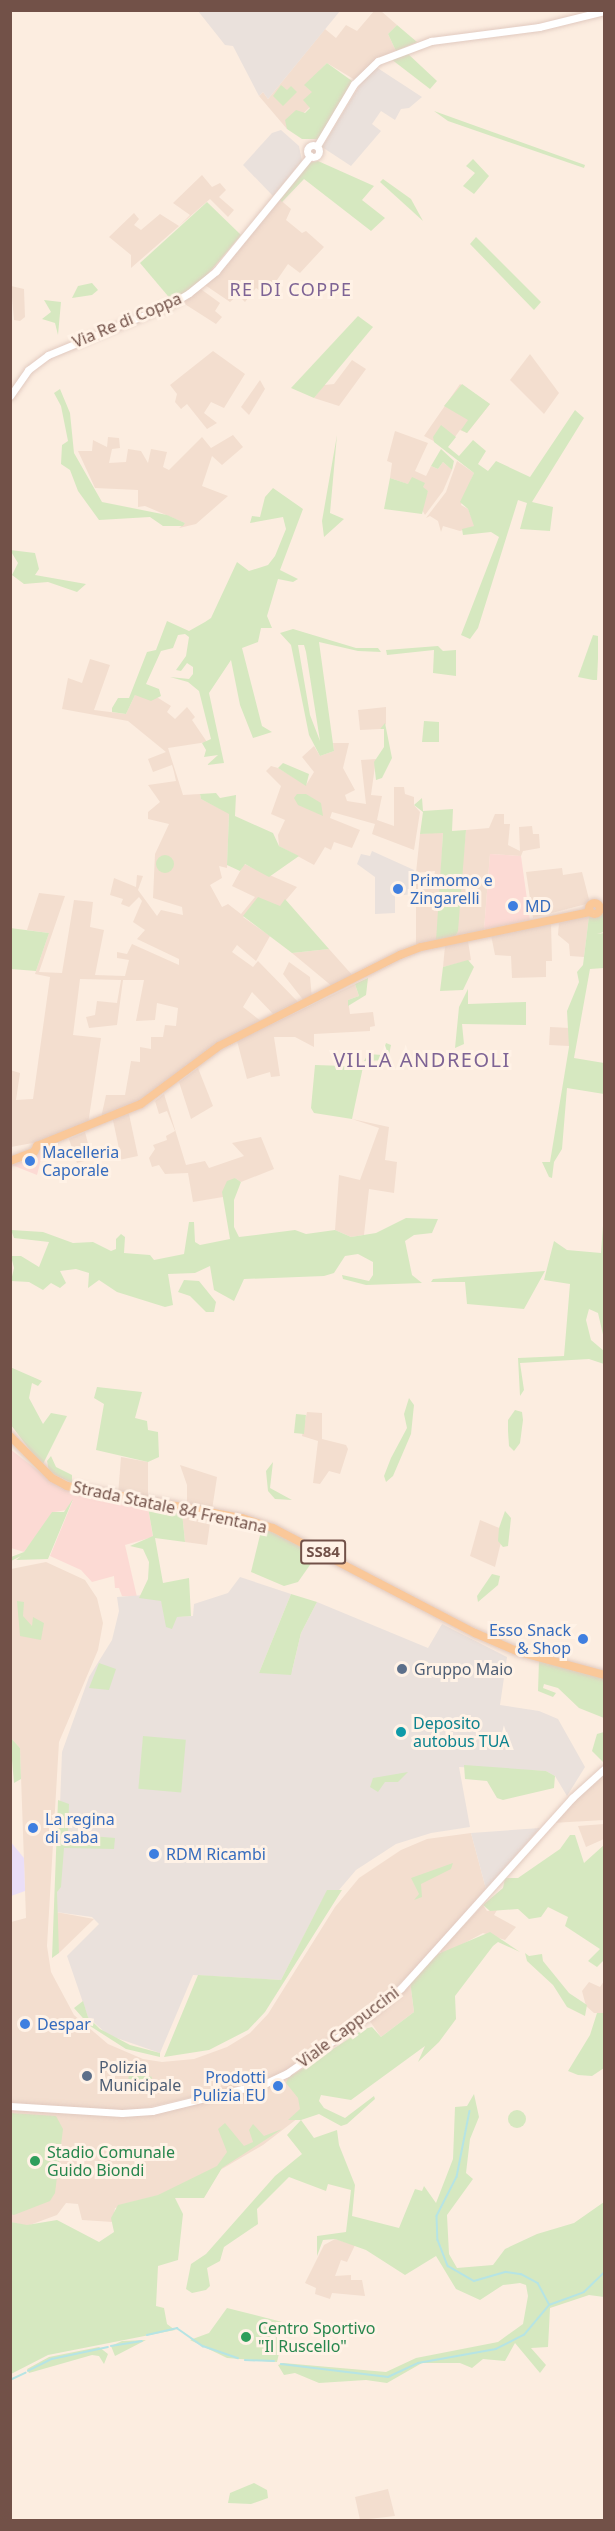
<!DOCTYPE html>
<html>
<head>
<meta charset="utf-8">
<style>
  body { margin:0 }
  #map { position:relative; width:615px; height:2531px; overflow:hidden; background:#fcede0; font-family:"Noto Sans",sans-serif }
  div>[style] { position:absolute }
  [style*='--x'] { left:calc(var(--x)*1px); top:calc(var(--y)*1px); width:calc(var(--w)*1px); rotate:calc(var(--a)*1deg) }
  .residential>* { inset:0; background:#f3decf; transform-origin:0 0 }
  .commercial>* { inset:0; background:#fcdad4 }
  .industrial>* { inset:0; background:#eae1dc }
  .education>* { inset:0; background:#eadef7 }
  .green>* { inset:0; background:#d6e8c0; transform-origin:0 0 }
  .round { border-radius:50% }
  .stream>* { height:1.5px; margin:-0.75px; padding:0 0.75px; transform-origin:0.75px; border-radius:0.75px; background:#b6e4e4 }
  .roads { filter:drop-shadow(0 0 2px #e1cac0) drop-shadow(0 0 2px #e1cac0) }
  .minor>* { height:7px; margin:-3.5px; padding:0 3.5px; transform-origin:3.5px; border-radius:3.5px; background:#fff }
  .minor>.ring { margin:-3.5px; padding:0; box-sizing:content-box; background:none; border:7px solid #fff; border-radius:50% }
  .major>* { height:8px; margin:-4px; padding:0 4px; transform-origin:4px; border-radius:4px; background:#fac899 }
  .major>.ring { margin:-4px; padding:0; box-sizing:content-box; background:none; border:8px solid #fac899; border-radius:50% }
  .dots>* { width:16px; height:16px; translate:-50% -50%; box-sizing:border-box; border:3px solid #fff2e6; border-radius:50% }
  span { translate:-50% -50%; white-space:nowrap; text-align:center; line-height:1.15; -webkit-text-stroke:6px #fff2e6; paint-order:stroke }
  .shield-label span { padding:2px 4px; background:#fff2e6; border:2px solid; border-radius:4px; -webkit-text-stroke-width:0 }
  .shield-label { font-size:15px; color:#725148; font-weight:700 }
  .street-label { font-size:16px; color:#725148 }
  .shop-label { font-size:16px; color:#366cbe }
  .left { translate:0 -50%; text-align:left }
  .right { translate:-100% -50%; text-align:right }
  .service-label { font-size:16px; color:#4e5e75 }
  .culture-label { font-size:16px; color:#0d838f }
  .leisure-label { font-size:16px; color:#27864d }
  .neighbourhood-label { font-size:18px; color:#7e6495; letter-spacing:1.5px }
  .quarter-label { font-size:20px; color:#7e6495; letter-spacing:1.5px }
  .frame { position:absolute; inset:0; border:12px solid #725148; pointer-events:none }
</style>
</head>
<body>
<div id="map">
  <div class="residential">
    <div style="clip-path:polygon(374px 11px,381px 11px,397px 25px,388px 34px,396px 51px,355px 80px,327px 63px,319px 71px,310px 107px,287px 129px,259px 96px,263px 92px,268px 99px,325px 29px,336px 38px,346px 25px,357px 31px)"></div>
    <div style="clip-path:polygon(202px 175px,212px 187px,220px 183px,226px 190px,219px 197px,234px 210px,228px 217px,210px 199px,131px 268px,131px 255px,109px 237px,134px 213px,139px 219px,134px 225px,141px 230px,160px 214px,179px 226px,190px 215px,173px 203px)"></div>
    <div style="clip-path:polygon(278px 198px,291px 209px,286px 220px,302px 233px,306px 231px,324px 247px,300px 273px,288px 264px,277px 280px,280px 283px,268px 297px,256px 288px,245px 302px,238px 295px,230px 302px,202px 283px)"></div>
    <div style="clip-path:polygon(11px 286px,24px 289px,25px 317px,20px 321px,14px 320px)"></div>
    <div style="clip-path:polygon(198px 287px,220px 303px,215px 311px,222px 317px,216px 324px,180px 301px)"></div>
    <div style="clip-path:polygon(213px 351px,245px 374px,224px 408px,211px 402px,204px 413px,217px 423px,207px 429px,187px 404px,181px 409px,175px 402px,177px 394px,170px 385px)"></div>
    <div style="clip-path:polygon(530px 354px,559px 393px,544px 414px,510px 380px)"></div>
    <div style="clip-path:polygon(352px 360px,366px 369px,339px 406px,314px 398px,324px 385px,334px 384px)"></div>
    <div style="clip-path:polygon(260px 380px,265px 389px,249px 415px,241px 407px)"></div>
    <div style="clip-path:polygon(460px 384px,490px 404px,467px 433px,460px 430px,447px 448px,424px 436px)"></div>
    <div style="clip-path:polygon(395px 431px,428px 443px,415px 471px,426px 476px,431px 466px,438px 469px,443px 462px,452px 470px,443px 491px,425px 515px,421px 508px,428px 491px,390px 478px,392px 463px,387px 461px)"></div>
    <div style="clip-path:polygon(233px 435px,243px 447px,222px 465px,212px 456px,202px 486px,228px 496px,196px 524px,179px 528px,185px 523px,145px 506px,138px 507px,138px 490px,95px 488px,78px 451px,92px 451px,93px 440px,107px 447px,108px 437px,119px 438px,120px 448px,112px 449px,109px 463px,126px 462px,128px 449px,141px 451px,148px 463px,151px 449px,167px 452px,163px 467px,169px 470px,202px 437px,211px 448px)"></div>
    <div style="clip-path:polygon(457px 461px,474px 473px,461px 505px,468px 509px,475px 526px,460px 531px,443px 526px,441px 532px,438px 521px,430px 516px,426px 518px,446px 492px)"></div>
    <div style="clip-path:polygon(90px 659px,110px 665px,94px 710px,126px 714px,135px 695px,155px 696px,171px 706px,167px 712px,175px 719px,187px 707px,195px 717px,192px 720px,207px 742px,168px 748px,183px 795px,200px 794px,201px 799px,229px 813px,227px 868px,219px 866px,222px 878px,210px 885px,222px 907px,228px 904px,241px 914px,255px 897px,232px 886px,244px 864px,297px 887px,280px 907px,254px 906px,243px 917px,270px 936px,256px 961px,237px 945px,232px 952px,253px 967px,258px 961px,300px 1004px,304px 1001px,283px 974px,289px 962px,310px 977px,312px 998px,333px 987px,292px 953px,329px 949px,354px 977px,275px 1016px,252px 992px,243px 1007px,262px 1022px,145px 1099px,101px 1118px,106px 1095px,125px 1095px,131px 1061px,140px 1062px,140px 1047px,151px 1049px,151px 1037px,163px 1037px,165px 1025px,176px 1026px,178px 1008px,157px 1003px,155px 1020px,136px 1021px,144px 980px,123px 980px,117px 1025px,89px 1028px,86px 1017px,95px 1015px,97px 1001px,117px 1003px,121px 980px,80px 979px,73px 1035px,101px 1038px,88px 1124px,38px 1142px,11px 1147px,10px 1070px,20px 1073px,16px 1100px,33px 1099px,50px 977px,35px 974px,49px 933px,27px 930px,39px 893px,65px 896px,39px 972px,62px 973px,74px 900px,93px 902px,90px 927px,104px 930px,95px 975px,125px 976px,129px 960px,117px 958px,117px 952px,127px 954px,132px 944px,179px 965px,179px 959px,137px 939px,145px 930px,133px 922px,142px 901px,139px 897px,129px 907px,121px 904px,123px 899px,110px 895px,114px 878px,136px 887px,137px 875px,143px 876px,138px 890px,157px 916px,161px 910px,183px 915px,182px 907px,153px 898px,155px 854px,169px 824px,148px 819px,148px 812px,160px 802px,148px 785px,176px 781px,174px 772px,172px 765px,153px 772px,148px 759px,166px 752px,128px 721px,62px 709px,68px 678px,82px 683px)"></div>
    <div style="clip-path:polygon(386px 707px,386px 724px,380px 729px,360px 730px,358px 710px)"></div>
    <div style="clip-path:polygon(333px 743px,349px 743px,343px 768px,355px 790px,345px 795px,347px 801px,366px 804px,361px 760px,376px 759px,371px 795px,382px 796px,377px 820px,394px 826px,394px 787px,404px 787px,405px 794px,414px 797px,414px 805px,420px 812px,414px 850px,372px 834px,375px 824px,332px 812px,330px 818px,360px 830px,352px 848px,334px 842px,331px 850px,325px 847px,314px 865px,279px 846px,278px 835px,285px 820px,271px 814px,281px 786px,266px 771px,271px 766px,278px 768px,306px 785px,314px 772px,302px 757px,314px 746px,320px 756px,334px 751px)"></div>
    <div style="clip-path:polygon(495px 814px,504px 814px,504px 824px,510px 824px,508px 845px,520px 851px,519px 827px,532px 826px,533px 834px,539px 834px,540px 848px,523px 851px,521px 856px,490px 854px,484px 930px,455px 937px,466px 830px,489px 828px)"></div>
    <div style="clip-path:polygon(443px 832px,438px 935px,436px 941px,416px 945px,416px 884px,433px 883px,435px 871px,416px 873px,420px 834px)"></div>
    <div style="clip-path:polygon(562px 868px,563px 875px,582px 872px,590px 903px,533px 918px,526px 872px)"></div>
    <div style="clip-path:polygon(589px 916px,584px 957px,570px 956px,569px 944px,558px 935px,559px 922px,551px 923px,552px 961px,546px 961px,546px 977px,512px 978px,511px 956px,495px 955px,491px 935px)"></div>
    <div style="clip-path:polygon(468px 941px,471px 960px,443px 967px,445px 946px)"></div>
    <div style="clip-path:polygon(355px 984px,359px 996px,348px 1000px,350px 1014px,373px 1012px,375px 1026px,370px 1027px,370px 1031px,314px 1034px,314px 1047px,295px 1037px,274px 1037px,280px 1076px,271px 1077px,270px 1072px,247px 1079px,237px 1041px)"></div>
    <div style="left:570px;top:1028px;width:18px;height:20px;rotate:93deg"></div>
    <div style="clip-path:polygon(198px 1068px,213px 1106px,191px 1119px,179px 1082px)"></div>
    <div style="clip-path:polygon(164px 1094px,186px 1165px,205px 1161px,209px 1168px,244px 1156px,232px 1143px,261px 1137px,274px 1169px,241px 1182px,235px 1178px,223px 1197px,193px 1202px,188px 1173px,165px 1174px,159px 1165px,152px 1167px,149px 1158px,155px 1149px,153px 1145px,167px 1140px,166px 1136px,175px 1131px,167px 1111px,159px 1114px,155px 1101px)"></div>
    <div style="left:129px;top:1114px;width:43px;height:17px;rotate:78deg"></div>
    <div style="clip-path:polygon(352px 1119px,389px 1127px,385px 1160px,397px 1162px,394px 1193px,369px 1189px,364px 1235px,351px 1237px,335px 1230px,339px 1175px,360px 1180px,379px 1128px)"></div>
    <div style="clip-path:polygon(85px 1132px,92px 1159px,77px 1163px,69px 1139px)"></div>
    <div style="clip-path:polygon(307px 1412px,322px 1413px,322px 1439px,346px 1445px,348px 1449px,340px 1474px,329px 1471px,320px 1484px,313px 1483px,318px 1441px,302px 1436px)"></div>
    <div style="clip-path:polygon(121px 1457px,148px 1462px,148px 1500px,118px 1495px)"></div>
    <div style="clip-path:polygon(180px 1465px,217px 1477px,212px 1510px,187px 1506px,187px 1485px)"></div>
    <div style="clip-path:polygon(182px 1512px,211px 1516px,207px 1545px,185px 1542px)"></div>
    <div style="clip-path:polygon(480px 1520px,504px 1530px,495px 1567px,470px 1556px)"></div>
    <div style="clip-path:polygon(46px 1562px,85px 1580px,97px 1598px,103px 1623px,98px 1650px,59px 1742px,47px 1946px,51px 1972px,74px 2015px,108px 2044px,143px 2059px,162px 2062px,194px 2059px,227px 2047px,250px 2033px,268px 2014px,335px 1907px,359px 1878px,401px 1850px,427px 1839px,471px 1833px,486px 1889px,426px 1959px,366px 2015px,288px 2070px,266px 2080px,132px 2111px,11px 2104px,11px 1922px,26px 1918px,20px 1748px,10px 1737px,11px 1569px)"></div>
    <div style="clip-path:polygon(604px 1773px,604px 1820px,552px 1823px,591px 1785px)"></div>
    <div style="clip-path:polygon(604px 1824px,604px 1839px,586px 1847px,578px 1826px)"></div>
    <div style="clip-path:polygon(483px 1905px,487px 1911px,497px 1910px,494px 1915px,516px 1927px,505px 1940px,483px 1933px,443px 1955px,440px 1951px)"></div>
    <div style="clip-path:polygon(56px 1912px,94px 1919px,59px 1953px,56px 1931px)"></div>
    <div style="clip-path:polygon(410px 1981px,414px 2012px,381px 2037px,369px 2020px)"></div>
    <div style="clip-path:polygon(604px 1981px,604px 2013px,594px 2013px,586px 2006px,582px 1991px,589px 1982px,600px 1987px)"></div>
    <div style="clip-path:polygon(293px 2072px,311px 2108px,263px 2145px,215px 2173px,159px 2200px,115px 2208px,113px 2222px,82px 2220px,78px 2204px,66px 2203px,57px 2215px,27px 2226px,11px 2222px,10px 2109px,127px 2115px,272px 2083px)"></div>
    <div style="clip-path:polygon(335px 2239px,355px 2245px,347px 2262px,341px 2260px,335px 2276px,351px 2275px,351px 2280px,362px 2280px,365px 2296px,332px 2293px,330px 2299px,315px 2294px,316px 2288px,305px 2283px,324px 2245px)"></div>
    <div style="clip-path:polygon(388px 2489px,395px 2516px,360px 2520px,355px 2497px)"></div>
  </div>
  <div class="commercial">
    <div style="clip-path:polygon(490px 854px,521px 856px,530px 921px,484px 930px)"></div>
    <div style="clip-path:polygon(44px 1148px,37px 1175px,12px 1165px,35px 1157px)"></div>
    <div style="clip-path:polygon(10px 1449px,50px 1480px,76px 1493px,148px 1507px,153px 1537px,125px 1545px,137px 1597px,122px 1596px,119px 1588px,115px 1588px,114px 1576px,92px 1582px,81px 1570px,50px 1556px,73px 1500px,67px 1510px,54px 1512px,24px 1552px,11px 1548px)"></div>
  </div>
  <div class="industrial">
    <div style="clip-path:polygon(198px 11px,340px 11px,268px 99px,263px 92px,259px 96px,233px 46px,225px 45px)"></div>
    <div style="clip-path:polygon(376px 67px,422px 97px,409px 108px,401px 109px,395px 120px,381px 111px,372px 124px,381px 131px,351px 166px,322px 147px,363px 80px)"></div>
    <div style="clip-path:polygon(281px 130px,299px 146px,302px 161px,273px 196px,243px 165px,272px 133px)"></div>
    <div style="clip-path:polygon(372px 851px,414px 870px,413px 894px,395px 896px,395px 913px,375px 914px,375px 877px,357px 864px,361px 854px,370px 856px)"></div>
    <div style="clip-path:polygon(240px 1577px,291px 1594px,259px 1673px,292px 1671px,301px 1633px,317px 1602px,428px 1648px,442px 1624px,507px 1657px,500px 1705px,539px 1711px,558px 1719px,585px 1767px,567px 1796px,555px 1776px,546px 1771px,459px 1767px,470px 1827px,431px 1833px,396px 1844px,356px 1870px,339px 1890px,327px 1891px,281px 1980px,193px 1975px,160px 2053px,108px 2035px,88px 2017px,67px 1956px,99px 1924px,92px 1917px,56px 1912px,62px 1752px,89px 1677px,112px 1640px,119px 1611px,117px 1597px,158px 1594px,168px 1617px,193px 1616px,194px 1604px,228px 1593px)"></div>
    <div style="clip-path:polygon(540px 1828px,486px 1889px,471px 1833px)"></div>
  </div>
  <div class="education">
    <div style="clip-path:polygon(10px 1841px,24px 1858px,25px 1891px,11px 1896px)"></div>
  </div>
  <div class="green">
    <div style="clip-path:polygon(397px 25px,417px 42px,396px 51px,388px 34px)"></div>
    <div style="clip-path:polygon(406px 52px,437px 81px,430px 89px,391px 59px)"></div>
    <div style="clip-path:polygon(327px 63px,352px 81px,319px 139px,302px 139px,287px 129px,285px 120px,296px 110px,305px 113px,310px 108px,303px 100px,312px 92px,304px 85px)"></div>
    <div style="clip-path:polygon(281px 85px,287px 90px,291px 86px,297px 92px,283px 106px,273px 96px)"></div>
    <div style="clip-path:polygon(434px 111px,585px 165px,584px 168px,448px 121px)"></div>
    <div style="clip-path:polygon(473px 159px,489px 176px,474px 194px,463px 186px,475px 173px,466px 166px)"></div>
    <div style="clip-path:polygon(318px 161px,374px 186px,362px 200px,385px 218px,371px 231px,304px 179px,282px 202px,278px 198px,308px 163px)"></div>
    <div style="clip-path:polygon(383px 179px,411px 199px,423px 221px,380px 182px)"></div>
    <div style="clip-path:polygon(207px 202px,241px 235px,207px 275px,173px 302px,140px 263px)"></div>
    <div style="clip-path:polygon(476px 237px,541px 302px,534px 310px,470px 244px)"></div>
    <div style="clip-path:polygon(92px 283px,98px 290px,92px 295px,72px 298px,78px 286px)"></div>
    <div style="clip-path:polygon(44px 300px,61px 302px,58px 335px,55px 323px,42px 319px,51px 312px)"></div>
    <div style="clip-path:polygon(358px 316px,373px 327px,314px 398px,291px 388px)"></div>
    <div style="clip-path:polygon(462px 384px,490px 404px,467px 433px,461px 430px,468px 420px,444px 406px)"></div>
    <div style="clip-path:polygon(60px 389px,70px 413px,74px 453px,102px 502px,167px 515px,185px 523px,183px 526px,163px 526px,150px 517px,99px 520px,78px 491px,70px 470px,61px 464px,62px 445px,68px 441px,61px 406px,54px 393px)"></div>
    <div style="clip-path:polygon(575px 410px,584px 418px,532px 502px,553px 507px,550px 531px,520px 529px,527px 503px,518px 500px,478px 628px,470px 639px,461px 635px,499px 537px,491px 532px,463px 535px,462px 529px,474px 526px,468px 509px,460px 502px,474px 473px,434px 442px,433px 437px,441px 425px,456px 437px,448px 447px,459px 456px,473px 440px,486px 451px,478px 464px,488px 471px,496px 461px,530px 477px)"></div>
    <div style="clip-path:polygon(337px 435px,330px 513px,344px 519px,324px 537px,322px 521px)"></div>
    <div style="clip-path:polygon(441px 449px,454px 461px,452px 470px,443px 462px,438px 469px,431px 466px)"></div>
    <div style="clip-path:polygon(412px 477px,425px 483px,423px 487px,428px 491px,422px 514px,384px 509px,390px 478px,408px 484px)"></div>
    <div style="clip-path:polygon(273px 488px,303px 509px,280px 570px,298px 579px,293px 582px,278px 579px,267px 616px,272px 628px,261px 628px,258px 642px,242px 648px,262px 726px,272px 732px,253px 738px,240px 705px,231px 660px,209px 693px,224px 763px,207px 765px,218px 755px,204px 757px,206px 750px,202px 743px,211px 739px,199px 691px,188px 682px,170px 677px,189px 679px,193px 674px,193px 667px,187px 663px,181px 671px,176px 670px,186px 656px,189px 637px,185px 634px,178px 635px,173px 648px,161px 651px,146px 684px,159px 689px,161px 696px,151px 701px,135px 695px,126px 714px,112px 712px,112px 708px,118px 698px,129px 698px,147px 652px,156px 650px,167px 621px,189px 631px,205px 622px,211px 618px,237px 562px,249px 571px,268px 565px,275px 556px,286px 529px,283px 517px,250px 523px,252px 516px,260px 517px,265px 497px)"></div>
    <div style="clip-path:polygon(10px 550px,35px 553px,39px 569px,35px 575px,86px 584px,77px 592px,48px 582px,24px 584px,12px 575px,18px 563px)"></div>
    <div style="clip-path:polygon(evenodd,293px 629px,356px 648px,378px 648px,381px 652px,358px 651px,319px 642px,334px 751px,320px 756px,309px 735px,291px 645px,280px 633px,293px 629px,298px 645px,304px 645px,306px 652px,320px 741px,310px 715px,298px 645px)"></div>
    <div style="clip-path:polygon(593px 635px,598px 636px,598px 659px,597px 680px,593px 680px,578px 677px)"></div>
    <div style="clip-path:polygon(438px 646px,443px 651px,456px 650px,456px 676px,433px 673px,434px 650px,387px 655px,386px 650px)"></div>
    <div style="clip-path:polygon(424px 721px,439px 722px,439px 742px,422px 742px)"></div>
    <div style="clip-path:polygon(385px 723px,392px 758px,382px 778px,376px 780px,374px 762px,384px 747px,384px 729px,380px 729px)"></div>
    <div style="clip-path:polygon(283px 763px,309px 774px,306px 786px,278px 768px)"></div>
    <div style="clip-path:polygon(216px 793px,220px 798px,236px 795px,235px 816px,273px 833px,279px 846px,299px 856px,269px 877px,245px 864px,240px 871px,227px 865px,229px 814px,201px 799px,200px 794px)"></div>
    <div style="clip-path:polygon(297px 794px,306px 794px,321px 803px,323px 816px,298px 805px,294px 798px)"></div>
    <div style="clip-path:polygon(422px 798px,423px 811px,453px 809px,452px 831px,466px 830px,458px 931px,455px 937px,436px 941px,443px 833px,420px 834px,423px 812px,414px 805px)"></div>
    <div class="round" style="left:156px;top:855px;width:18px;height:18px"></div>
    <div style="clip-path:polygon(258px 897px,280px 906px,285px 899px,329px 949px,292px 953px,243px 916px)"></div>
    <div style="clip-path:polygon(604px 913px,604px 932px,597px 934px,604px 933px,604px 968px,590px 969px,574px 1058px,604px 1063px,604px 1094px,567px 1088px,562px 1149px,554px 1162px,552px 1178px,549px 1177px,542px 1162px,550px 1162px,569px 1047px,567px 1011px,579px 982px,577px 972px,583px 965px,589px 916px)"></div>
    <div style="clip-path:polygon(10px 928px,49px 933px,36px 971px,11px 969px)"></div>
    <div style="clip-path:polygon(468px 960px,474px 967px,463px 990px,440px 991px,443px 967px)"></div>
    <div style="clip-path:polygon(368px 978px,366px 995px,348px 1006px,348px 1000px,359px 996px,355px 984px)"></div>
    <div style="clip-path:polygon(468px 989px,468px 1004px,526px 1002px,526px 1025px,462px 1024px,464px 1044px,455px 1048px,459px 1007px)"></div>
    <div style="clip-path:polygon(386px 1043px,391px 1045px,388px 1060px,364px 1061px,368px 1054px,382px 1055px)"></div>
    <div style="clip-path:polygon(353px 1062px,363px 1067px,352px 1119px,314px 1113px,311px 1108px,315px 1065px,345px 1066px)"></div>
    <div style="clip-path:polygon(235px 1178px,241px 1182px,234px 1200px,234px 1227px,239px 1237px,295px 1230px,306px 1234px,335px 1230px,351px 1237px,376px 1233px,406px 1218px,438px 1219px,432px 1233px,414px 1235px,405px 1241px,412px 1275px,422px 1283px,366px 1285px,343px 1279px,342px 1275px,369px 1281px,373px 1275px,373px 1262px,358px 1254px,345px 1256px,334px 1273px,324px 1276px,244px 1279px,234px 1301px,214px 1290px,210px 1266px,195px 1273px,168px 1274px,173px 1305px,165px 1307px,117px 1292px,99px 1280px,88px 1288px,89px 1273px,76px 1269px,60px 1271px,66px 1283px,60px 1288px,51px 1283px,43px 1290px,29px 1282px,11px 1281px,14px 1268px,11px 1256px,21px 1256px,39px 1267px,49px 1242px,14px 1238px,11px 1230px,43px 1232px,73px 1243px,93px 1242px,111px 1251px,116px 1249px,116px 1239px,121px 1234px,125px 1237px,124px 1253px,150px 1255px,154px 1260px,184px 1254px,189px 1222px,194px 1222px,195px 1242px,200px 1245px,230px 1239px,222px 1192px,227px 1181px)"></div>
    <div style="clip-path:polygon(604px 1212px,604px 1339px,598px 1313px,589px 1309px,586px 1320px,591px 1340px,604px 1351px,604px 1364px,589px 1359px,520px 1363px,524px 1390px,520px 1396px,518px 1358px,564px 1356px,570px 1284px,544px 1280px,554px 1241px,567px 1250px,601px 1253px)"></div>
    <div style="clip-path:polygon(545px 1271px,524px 1309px,467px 1304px,465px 1282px,431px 1282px,433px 1279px)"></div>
    <div style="clip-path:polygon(184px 1280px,199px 1281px,216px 1302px,214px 1312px,206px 1312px,190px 1296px,178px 1292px)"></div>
    <div style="clip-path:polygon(10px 1367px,42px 1381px,38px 1386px,32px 1383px,29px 1398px,43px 1424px,51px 1413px,67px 1416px,42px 1466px,11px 1425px)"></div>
    <div style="clip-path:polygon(97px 1387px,142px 1392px,135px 1418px,147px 1421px,148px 1430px,158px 1432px,159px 1457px,148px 1462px,96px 1450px,104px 1404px,94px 1398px)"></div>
    <div style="clip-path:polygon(409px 1398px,414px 1405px,411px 1434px,393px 1476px,386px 1482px,384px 1476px,391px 1458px,407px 1428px,404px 1414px)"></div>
    <div style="clip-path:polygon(515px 1410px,522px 1412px,523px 1420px,520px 1443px,514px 1451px,509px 1446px,508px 1431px,508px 1420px)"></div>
    <div style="left:296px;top:1414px;width:10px;height:19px;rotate:6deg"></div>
    <div style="clip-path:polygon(51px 1456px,56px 1467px,72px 1475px,72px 1483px,49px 1472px,47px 1461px)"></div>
    <div style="clip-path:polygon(273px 1462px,270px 1488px,292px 1500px,275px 1499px,268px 1491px,266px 1471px)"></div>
    <div style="clip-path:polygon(73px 1499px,48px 1559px,16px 1560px,21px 1556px,11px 1561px,11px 1557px,24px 1552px,52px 1512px,64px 1512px)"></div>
    <div style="clip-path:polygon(148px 1507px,182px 1512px,185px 1542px,155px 1538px,163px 1583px,189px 1578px,191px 1616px,177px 1617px,172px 1629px,166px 1627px,161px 1601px,139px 1598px,148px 1579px,149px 1562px,143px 1549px,130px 1546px,153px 1536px)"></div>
    <div style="clip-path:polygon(505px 1511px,511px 1518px,508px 1546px,503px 1547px,498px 1541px,499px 1528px)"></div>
    <div style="clip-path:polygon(262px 1527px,317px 1555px,298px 1582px,284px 1586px,251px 1572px)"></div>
    <div style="clip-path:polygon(492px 1574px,500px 1576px,498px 1585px,478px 1602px,477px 1596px)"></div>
    <div style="clip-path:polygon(291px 1594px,317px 1602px,301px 1633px,291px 1675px,259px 1673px)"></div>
    <div style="clip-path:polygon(17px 1601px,24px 1602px,23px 1616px,32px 1626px,33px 1617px,44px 1623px,41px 1640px,20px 1636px)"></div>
    <div style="clip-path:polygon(539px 1660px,604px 1677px,604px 1718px,579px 1708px,558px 1688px,544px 1684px,543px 1688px,556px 1693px,553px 1697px,538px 1691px)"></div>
    <div style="clip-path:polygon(99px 1663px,116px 1669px,109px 1690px,89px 1688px)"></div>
    <div style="clip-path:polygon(604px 1732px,604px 1763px,592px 1751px,597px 1734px)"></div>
    <div style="left:143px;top:1736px;width:43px;height:53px;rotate:5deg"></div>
    <div style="clip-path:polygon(10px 1737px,20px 1748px,21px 1779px,14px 1783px)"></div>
    <div style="clip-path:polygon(464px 1765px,546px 1771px,555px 1776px,554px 1788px,503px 1800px,497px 1798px,487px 1781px,465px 1779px)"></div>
    <div style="clip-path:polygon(408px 1772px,398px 1782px,385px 1782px,378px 1792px,370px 1787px,373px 1778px)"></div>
    <div style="clip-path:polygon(58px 1800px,69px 1804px,68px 1834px,115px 1838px,114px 1849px,64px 1848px,61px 1887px,57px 1892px,59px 1953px,52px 1958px)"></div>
    <div style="clip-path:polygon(570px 1835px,575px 1835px,584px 1863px,604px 1845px,604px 1960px,597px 1967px,588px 1961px,600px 1949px,565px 1926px,568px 1917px,548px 1907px,541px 1917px,529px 1919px,518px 1909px,490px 1911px,483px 1905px,503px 1888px,505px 1878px,518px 1878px,560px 1849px)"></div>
    <div style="clip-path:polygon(453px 1863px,451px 1869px,421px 1884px,422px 1897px,414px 1900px,419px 1894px,411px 1878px)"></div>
    <div style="clip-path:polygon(327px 1890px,342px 1890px,265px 2012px,248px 2030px,209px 2050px,164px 2057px,198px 1975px,281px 1980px)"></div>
    <div style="clip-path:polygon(490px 1932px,520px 1952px,498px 1942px,493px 1946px,455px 1996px,456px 2019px,439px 2042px,418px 2062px,425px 2046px,351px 2100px,321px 2095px,319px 2101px,324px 2108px,345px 2118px,374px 2096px,375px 2099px,347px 2124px,341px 2126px,319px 2114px,301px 2120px,314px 2138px,337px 2130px,339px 2145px,355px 2185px,352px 2216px,399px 2228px,415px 2189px,422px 2191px,424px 2186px,436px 2203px,453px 2159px,455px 2107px,467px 2106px,474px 2094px,479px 2117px,470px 2139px,466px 2173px,473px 2179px,447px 2215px,449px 2254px,457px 2268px,493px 2265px,505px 2249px,537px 2234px,574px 2223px,604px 2202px,604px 2297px,589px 2295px,550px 2308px,548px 2347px,531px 2348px,546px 2365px,540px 2373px,515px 2343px,505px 2361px,483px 2359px,472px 2368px,460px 2363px,422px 2363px,387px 2383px,366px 2380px,319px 2383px,295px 2373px,284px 2375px,278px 2365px,283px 2363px,386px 2372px,416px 2358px,498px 2342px,523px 2324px,528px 2296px,526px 2285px,520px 2283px,503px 2285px,480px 2300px,456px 2289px,436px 2256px,405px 2275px,366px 2250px,335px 2239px,323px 2240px,317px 2256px,317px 2236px,346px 2232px,351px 2190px,328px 2184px,326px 2191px,289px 2177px,257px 2209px,258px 2224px,224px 2247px,220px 2261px,207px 2268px,210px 2286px,206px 2290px,192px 2293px,186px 2289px,191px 2264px,206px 2254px,275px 2176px,302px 2154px,287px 2135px,301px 2120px,288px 2120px,300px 2109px,298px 2098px,286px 2083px,288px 2078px,364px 2029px,372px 2027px,381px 2037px,414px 2012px,410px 1981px,438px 1954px)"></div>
    <div style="clip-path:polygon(525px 1953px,529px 1956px,542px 1954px,543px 1961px,569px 1993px,587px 2005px,585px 2016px,567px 2007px,553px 1985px,527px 1961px)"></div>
    <div style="clip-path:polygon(83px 2001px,88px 2017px,100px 2029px,130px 2045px,160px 2053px,160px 2057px,126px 2049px,90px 2026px,74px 2008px)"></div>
    <div style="clip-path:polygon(597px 2013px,604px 2013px,604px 2068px,592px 2076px,578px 2075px,568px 2071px,590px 2035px)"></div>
    <div style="left:129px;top:2074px;width:23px;height:12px;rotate:7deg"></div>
    <div class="round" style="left:508px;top:2110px;width:18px;height:18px"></div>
    <div style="clip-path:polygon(11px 2113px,56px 2116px,63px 2129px,55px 2193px,50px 2201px,14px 2215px,10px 2214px)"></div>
    <div style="clip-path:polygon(225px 2123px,244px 2146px,253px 2142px,249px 2130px,253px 2124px,264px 2136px,282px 2129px,222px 2168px,204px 2198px,175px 2198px,183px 2214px,178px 2260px,158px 2266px,156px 2306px,164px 2308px,167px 2324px,175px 2330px,48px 2355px,11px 2374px,11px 2222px,27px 2225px,57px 2220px,99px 2242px,114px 2232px,111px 2218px,118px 2205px,158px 2195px,217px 2166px,227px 2152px,218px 2129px)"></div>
    <div style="clip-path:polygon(227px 2308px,286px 2323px,277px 2362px,227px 2358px,190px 2340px,209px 2333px)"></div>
    <div style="clip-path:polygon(146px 2340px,115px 2356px,111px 2346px,122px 2341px)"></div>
    <div style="clip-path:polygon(99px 2347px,108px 2354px,104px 2364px,99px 2356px,92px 2355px,29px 2373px,27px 2369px,49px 2357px)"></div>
    <div style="clip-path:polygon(254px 2483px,267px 2490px,268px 2498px,251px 2504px,228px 2503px,230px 2493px)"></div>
  </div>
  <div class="stream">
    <div style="--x:470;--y:2111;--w:67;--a:101.1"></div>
    <div style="--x:457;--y:2177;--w:44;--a:117.1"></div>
    <div style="--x:437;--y:2216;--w:24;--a:88"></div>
    <div style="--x:438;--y:2240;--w:28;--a:69"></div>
    <div style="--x:448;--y:2266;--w:30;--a:30"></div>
    <div style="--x:474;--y:2281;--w:33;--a:-16"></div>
    <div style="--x:506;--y:2272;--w:15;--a:8"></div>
    <div style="--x:521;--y:2274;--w:19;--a:28"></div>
    <div style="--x:538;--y:2283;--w:24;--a:62"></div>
    <div style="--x:147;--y:2335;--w:31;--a:-13"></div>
    <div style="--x:177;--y:2328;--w:32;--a:35"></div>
    <div style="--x:203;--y:2346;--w:37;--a:19"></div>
    <div style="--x:111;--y:2346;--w:31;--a:-9"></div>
    <div style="--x:245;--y:2360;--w:29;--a:2"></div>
    <div style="--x:281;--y:2364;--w:108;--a:6.9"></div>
    <div style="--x:388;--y:2377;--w:33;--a:-25"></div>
    <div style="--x:418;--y:2363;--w:79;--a:-10.2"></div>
    <div style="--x:496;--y:2349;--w:31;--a:-27"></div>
    <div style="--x:524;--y:2335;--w:39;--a:-50"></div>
    <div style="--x:549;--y:2305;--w:37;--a:-20"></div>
    <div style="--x:584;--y:2292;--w:28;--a:-44"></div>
    <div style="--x:28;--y:2371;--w:27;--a:-27"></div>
    <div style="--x:52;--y:2359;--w:57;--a:-12.1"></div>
    <div style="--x:10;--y:2380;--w:17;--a:-25"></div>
  </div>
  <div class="roads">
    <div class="minor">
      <div class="ring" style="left:307px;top:145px;width:5px;height:5px"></div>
      <div style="--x:317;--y:146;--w:72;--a:-59.2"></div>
      <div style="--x:354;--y:84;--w:33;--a:-44"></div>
      <div style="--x:378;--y:61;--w:57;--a:-20.7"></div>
      <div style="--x:431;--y:41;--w:109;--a:-7.4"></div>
      <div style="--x:539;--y:27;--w:67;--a:-13.8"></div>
      <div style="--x:10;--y:396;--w:32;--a:-55"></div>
      <div style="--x:28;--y:370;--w:25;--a:-37"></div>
      <div style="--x:48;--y:355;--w:131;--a:-22.5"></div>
      <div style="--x:169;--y:305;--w:23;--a:-31"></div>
      <div style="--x:189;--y:293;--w:35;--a:-39"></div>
      <div style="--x:216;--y:271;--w:149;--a:-50.7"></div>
      <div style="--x:10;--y:2106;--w:112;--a:3.6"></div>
      <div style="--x:122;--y:2113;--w:30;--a:-4"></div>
      <div style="--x:152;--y:2111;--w:117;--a:-13.8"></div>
      <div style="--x:266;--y:2083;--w:23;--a:-25"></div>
      <div style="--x:287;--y:2073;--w:101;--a:-34.9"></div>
      <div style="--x:370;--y:2015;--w:41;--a:-41.1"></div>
      <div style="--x:401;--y:1988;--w:256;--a:-48"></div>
      <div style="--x:572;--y:1798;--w:43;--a:-42.2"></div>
    </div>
    <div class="major">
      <div class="ring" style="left:588.5px;top:902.5px;width:3px;height:3px"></div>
      <div style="--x:10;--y:1161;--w:26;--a:-21"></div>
      <div style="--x:34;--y:1152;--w:7;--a:-63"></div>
      <div style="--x:37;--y:1146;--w:112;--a:-22"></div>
      <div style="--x:141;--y:1104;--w:97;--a:-36.6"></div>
      <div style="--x:219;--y:1046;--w:203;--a:-26.7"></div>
      <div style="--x:400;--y:955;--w:22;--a:-21"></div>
      <div style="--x:421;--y:947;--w:173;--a:-11.7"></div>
      <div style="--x:10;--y:1436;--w:59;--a:45"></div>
      <div style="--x:52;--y:1478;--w:17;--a:28"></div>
      <div style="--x:67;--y:1486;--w:178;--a:10.4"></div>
      <div style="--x:242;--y:1518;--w:33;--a:18"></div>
      <div style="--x:273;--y:1528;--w:228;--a:27.5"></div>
      <div style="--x:475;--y:1633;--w:48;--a:23.4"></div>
      <div style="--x:519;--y:1652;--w:88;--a:15.1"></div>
    </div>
  </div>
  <div class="dots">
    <div style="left:398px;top:889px;background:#3f7fe0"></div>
    <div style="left:513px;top:906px;background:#3f7fe0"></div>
    <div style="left:30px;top:1161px;background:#3f7fe0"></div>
    <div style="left:583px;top:1639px;background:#3f7fe0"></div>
    <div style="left:402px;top:1669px;background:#5c6f8a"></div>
    <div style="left:401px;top:1732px;background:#0f9aa8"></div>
    <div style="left:33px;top:1828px;background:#3f7fe0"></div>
    <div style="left:154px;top:1854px;background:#3f7fe0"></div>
    <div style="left:25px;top:2024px;background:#3f7fe0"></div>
    <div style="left:87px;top:2076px;background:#5c6f8a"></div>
    <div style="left:278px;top:2086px;background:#3f7fe0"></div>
    <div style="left:35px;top:2161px;background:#2e9e5b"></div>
    <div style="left:246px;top:2337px;background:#2e9e5b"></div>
  </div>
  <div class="shield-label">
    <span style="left:323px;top:1552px">SS84</span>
  </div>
  <div class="street-label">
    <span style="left:127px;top:320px;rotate:-23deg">Via Re di Coppa</span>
    <span style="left:170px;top:1507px;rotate:12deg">Strada Statale 84 Frentana</span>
    <span style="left:348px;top:2027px;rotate:-37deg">Viale Cappuccini</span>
  </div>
  <div class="shop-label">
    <span class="left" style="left:410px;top:889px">Primomo e<br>Zingarelli</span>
    <span class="left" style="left:525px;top:906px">MD</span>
    <span class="left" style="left:42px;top:1161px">Macelleria<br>Caporale</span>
    <span class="right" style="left:571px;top:1639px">Esso Snack<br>&amp; Shop</span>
    <span class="left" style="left:45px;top:1828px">La regina<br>di saba</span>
    <span class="left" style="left:166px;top:1854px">RDM Ricambi</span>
    <span class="left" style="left:37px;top:2024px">Despar</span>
    <span class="right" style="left:266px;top:2086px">Prodotti<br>Pulizia EU</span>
  </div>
  <div class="service-label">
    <span class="left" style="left:414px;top:1669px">Gruppo Maio</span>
    <span class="left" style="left:99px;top:2076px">Polizia<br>Municipale</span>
  </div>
  <div class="culture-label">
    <span class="left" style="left:413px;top:1732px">Deposito<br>autobus TUA</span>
  </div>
  <div class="leisure-label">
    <span class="left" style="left:47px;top:2161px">Stadio Comunale<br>Guido Biondi</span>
    <span class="left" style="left:258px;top:2337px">Centro Sportivo<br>"Il Ruscello"</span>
  </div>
  <div class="neighbourhood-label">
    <span style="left:291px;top:289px">RE DI COPPE</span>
  </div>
  <div class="quarter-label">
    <span style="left:422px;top:1059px">VILLA ANDREOLI</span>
  </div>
  <div class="frame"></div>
</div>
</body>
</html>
